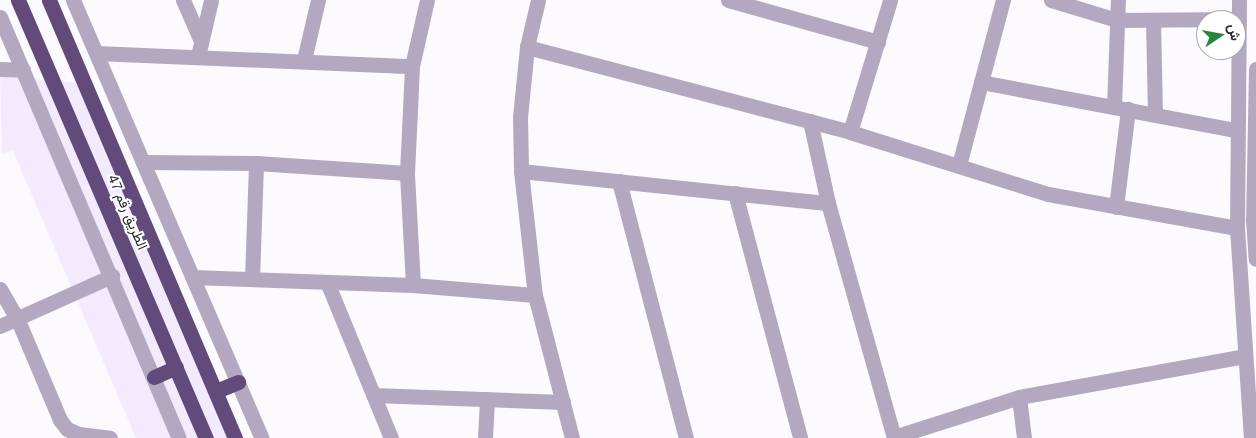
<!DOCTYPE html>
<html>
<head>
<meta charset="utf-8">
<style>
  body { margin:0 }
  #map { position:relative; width:1256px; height:438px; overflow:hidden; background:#fcfafe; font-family:Helvetica,Vazirmatn,sans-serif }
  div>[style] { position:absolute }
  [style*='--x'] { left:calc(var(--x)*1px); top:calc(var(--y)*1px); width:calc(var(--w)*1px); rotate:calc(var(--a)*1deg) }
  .built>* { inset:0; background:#f3ebfd }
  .minor>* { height:15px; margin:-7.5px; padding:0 7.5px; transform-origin:7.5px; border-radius:7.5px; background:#b3a8c0 }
  .highway>* { height:15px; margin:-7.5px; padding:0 7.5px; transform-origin:7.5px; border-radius:7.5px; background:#624a7a }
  span { translate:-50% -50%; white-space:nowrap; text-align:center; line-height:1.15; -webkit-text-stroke:4px #fff; paint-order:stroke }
  .street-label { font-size:14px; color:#2a282c }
  .north { position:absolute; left:1196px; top:10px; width:50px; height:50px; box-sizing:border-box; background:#fff; border:1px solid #aaa9ab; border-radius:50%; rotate:78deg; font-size:14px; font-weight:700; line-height:20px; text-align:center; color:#2a282c }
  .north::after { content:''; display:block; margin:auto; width:18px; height:22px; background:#26873a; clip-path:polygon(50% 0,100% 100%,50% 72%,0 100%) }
</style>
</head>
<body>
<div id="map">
  <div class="built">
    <div style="clip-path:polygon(0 76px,88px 84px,244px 438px,136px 438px,13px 151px,2px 153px)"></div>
  </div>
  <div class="minor">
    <div style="--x:73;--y:0;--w:477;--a:66.7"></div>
    <div style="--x:183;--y:0;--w:45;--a:66.3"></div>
    <div style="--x:538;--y:0;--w:48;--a:103.2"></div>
    <div style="--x:527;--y:47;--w:70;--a:95.7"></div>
    <div style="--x:520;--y:117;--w:54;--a:88.9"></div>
    <div style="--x:521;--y:171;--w:125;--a:83.6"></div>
    <div style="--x:535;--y:295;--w:148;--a:75.5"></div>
    <div style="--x:728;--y:0;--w:156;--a:15.6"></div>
    <div style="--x:1051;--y:0;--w:69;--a:16.9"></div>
    <div style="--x:1117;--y:20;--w:121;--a:-0.5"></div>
    <div style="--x:1239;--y:0;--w:228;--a:90.5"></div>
    <div style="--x:1237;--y:228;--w:210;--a:86.2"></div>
    <div style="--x:0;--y:17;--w:457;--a:67"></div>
    <div style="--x:1153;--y:20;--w:95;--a:88.8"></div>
    <div style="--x:527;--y:47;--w:334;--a:14.7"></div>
    <div style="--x:850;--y:132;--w:207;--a:17.4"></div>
    <div style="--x:1048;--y:194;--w:192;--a:10.2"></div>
    <div style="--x:96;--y:53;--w:316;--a:2.4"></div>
    <div style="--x:198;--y:56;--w:57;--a:-76.9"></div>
    <div style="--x:304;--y:60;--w:62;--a:-76.9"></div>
    <div style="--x:0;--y:69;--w:23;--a:2"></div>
    <div style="--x:1256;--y:69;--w:151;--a:91.1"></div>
    <div style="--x:1253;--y:220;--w:39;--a:86"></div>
    <div style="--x:981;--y:82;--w:259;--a:10.7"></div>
    <div style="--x:1114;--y:107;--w:107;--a:-87.9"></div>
    <div style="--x:810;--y:121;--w:84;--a:77.6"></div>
    <div style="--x:828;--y:203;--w:244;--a:74.3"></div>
    <div style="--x:850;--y:132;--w:138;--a:-73.1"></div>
    <div style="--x:143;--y:162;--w:113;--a:0.5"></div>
    <div style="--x:256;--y:163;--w:151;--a:3.8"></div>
    <div style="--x:959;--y:165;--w:171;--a:-75.1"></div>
    <div style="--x:521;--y:171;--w:309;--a:6"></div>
    <div style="--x:619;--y:181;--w:266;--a:75.4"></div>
    <div style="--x:735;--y:193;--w:253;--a:75.1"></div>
    <div style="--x:1116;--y:207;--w:99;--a:-83"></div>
    <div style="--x:192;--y:277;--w:221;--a:2.1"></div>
    <div style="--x:413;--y:285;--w:122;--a:4.7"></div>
    <div style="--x:252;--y:279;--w:116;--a:-88"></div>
    <div style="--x:327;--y:282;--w:169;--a:67.7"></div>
    <div style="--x:413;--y:285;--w:112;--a:-93.1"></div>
    <div style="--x:407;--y:173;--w:107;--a:-87.3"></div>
    <div style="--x:412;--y:66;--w:68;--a:-77.2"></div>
    <div style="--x:0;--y:289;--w:34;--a:60"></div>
    <div style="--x:17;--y:318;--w:111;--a:67.1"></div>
    <div style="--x:60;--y:420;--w:11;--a:52"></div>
    <div style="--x:67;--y:429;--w:13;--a:23"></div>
    <div style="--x:79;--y:434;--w:31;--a:7"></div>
    <div style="--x:0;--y:326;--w:123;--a:-24.1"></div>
    <div style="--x:374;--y:395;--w:189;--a:2.1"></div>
    <div style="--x:1019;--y:397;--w:41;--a:83"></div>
    <div style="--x:894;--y:437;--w:131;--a:-17.7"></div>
    <div style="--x:1019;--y:397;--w:229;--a:-10.3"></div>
    <div style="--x:485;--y:438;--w:39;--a:-87"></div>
  </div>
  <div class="highway">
    <div style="--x:18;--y:0;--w:477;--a:66.8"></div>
    <div style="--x:49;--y:0;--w:476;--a:67"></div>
    <div style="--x:154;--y:377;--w:24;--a:-24"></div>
    <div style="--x:216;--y:391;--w:24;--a:-22"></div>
  </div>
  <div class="street-label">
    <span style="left:128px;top:212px;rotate:67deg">الطريق رقم 47</span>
  </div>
  <div class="north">ش</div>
</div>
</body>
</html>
